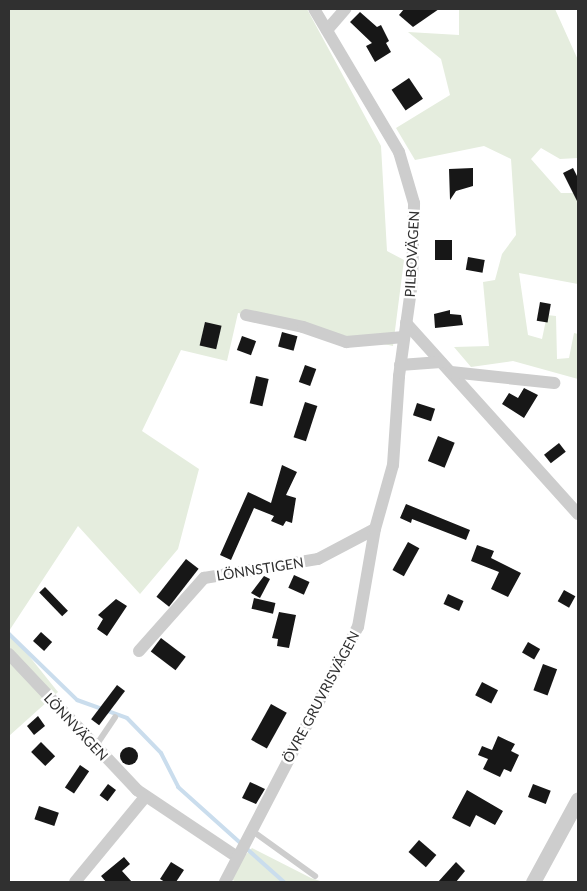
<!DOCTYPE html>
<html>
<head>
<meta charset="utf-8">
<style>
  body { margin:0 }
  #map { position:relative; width:587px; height:891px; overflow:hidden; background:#fff; font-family:Lato,sans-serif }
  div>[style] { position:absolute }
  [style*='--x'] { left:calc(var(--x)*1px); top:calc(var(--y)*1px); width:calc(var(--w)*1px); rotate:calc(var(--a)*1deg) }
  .green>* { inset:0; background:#e5edde }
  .stream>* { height:4px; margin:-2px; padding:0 2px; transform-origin:2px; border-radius:2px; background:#cadded }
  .building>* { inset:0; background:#171717; transform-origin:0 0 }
  .round { border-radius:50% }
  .service>* { height:6px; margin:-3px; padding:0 3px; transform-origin:3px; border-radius:3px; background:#cdcdcd }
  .minor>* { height:12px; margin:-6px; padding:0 6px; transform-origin:6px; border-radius:6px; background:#cdcdcd }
  .tertiary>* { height:15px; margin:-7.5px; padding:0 7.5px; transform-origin:7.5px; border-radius:7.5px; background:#cdcdcd }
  span { translate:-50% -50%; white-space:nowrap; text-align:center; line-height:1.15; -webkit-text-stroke:5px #fff; paint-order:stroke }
  .street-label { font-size:14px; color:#303030 }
  .frame { position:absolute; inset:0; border:10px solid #303030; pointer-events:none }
</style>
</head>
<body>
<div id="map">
  <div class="green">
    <div style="clip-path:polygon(9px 9px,307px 9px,381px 146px,387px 251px,404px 260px,393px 346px,238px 313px,227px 361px,181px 350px,142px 431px,199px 469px,178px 549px,140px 594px,78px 526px,9px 631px,58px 692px,9px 736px)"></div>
    <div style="clip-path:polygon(459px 9px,555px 9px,578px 60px,578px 158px,560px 159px,541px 148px,531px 159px,561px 193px,578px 193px,578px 284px,519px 273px,528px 335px,542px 339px,547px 315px,556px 316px,557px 359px,569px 358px,574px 333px,578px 334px,578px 379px,513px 361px,471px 367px,454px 347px,489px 346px,483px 282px,495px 280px,502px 254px,516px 235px,511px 159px,484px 146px,415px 160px,396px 128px,450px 95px,441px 59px,408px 32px,459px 35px)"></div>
    <div style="clip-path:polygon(252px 848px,311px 878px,323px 882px,236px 882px,231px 879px,240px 861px)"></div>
  </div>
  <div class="stream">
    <div style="--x:9;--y:634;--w:95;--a:44.1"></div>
    <div style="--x:77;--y:700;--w:53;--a:19.8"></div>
    <div style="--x:127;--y:718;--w:49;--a:45.8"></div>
    <div style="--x:161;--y:753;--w:38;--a:63"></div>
    <div style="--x:178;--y:787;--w:142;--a:41.9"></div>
  </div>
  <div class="building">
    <div style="clip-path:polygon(404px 9px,439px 9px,413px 27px,399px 15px)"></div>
    <div style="clip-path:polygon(360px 12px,377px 27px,381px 25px,389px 41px,386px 43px,391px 52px,375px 62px,366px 46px,372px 43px,350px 22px)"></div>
    <div style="left:409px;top:78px;width:25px;height:21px;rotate:56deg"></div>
    <div style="clip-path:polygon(473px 168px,473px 186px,456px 191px,450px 200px,449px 169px)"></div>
    <div style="clip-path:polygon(573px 168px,578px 178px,578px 203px,563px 173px)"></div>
    <div style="left:435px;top:240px;width:17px;height:20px"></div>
    <div style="left:468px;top:257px;width:17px;height:13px;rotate:10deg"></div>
    <div style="left:540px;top:302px;width:11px;height:19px;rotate:10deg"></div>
    <div style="clip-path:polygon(450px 310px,450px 314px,461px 315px,463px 325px,435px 328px,434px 314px)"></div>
    <div style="left:205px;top:322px;width:17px;height:24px;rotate:13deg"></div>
    <div style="left:282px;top:332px;width:16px;height:15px;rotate:15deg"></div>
    <div style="left:242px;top:336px;width:15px;height:15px;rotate:20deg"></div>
    <div style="left:305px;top:365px;width:12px;height:18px;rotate:20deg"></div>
    <div style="left:256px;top:376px;width:13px;height:28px;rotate:13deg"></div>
    <div style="clip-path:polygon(524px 388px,538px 395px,524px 418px,502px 404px,509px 393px,518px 398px)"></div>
    <div style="left:305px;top:402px;width:13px;height:37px;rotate:18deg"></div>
    <div style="left:417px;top:403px;width:19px;height:13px;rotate:18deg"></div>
    <div style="left:438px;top:436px;width:18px;height:27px;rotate:22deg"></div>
    <div style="left:559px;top:443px;width:11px;height:19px;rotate:52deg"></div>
    <div style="clip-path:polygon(282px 465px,297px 472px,286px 495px,296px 498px,292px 523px,286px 521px,283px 526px,271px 521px,274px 516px,254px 508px,231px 560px,220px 555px,248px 492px,271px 503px)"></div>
    <div style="clip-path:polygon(406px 504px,470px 530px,466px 540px,412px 519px,411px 523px,400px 518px)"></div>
    <div style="left:408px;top:542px;width:13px;height:32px;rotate:29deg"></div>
    <div style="clip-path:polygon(477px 545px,494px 551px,491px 558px,521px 573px,508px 597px,491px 589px,499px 572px,471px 561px)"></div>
    <div style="left:186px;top:559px;width:16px;height:48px;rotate:38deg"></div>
    <div style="left:294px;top:575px;width:17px;height:14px;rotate:24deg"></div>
    <div style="clip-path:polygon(264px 576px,270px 579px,260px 598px,251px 593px)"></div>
    <div style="left:45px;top:587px;width:33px;height:8px;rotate:46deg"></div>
    <div style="left:564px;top:590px;width:13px;height:13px;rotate:29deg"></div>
    <div style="left:448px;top:594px;width:17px;height:11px;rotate:24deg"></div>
    <div style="left:254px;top:598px;width:22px;height:11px;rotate:13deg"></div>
    <div style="clip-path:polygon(116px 599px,127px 606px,107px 636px,97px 629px,103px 619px,98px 615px)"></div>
    <div style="clip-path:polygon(279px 612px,296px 615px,289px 648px,277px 646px,278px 639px,272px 638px)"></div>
    <div style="left:41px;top:632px;width:15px;height:12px;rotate:42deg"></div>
    <div style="left:161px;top:638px;width:31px;height:17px;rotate:37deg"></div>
    <div style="left:528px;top:642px;width:14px;height:12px;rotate:30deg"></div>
    <div style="left:543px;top:664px;width:15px;height:28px;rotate:20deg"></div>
    <div style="left:482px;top:682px;width:18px;height:15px;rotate:27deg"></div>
    <div style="left:117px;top:685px;width:10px;height:43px;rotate:37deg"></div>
    <div style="left:271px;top:704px;width:18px;height:41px;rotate:29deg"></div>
    <div style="clip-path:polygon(38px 716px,45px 726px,34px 735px,27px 726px)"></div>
    <div style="clip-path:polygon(498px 736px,515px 744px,511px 751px,519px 755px,511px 772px,504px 769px,500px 777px,483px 769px,488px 759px,478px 755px,482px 746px,492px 750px)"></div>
    <div style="left:41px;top:742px;width:20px;height:14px;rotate:45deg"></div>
    <div class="round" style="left:120px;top:747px;width:18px;height:18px"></div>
    <div style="left:80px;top:765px;width:11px;height:27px;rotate:34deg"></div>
    <div style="clip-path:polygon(250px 782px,265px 789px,256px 804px,242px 798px)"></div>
    <div style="left:108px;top:784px;width:10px;height:14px;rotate:37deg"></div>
    <div style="left:533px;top:784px;width:19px;height:14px;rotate:21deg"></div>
    <div style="clip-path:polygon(467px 790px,503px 811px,495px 825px,476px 815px,470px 827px,452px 818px)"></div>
    <div style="left:39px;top:806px;width:21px;height:14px;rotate:19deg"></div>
    <div style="left:419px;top:840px;width:23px;height:16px;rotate:41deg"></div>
    <div style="clip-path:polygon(124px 857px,130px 864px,122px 871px,132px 882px,106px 882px,101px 876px)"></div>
    <div style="clip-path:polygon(171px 862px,184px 870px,176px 882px,165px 882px,160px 879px)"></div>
    <div style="clip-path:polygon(456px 862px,465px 871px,456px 882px,438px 882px)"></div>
  </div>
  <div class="service">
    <div style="--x:95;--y:747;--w:36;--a:-56"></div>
    <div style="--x:251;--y:830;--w:79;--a:35.7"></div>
  </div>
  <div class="minor">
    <div style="--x:327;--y:30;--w:28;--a:-49"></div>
    <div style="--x:246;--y:315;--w:58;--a:11.9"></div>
    <div style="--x:303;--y:327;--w:46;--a:19.2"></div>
    <div style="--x:346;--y:342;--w:58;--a:-4.9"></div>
    <div style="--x:406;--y:323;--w:257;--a:48"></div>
    <div style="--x:400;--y:365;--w:41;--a:-4.2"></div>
    <div style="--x:451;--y:372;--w:104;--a:6.1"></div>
    <div style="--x:139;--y:651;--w:98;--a:-48.3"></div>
    <div style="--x:204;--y:578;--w:116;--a:-9.5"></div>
    <div style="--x:318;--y:559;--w:64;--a:-27.8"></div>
    <div style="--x:9;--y:654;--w:187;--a:46.7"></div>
    <div style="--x:137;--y:790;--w:120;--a:33.8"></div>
    <div style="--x:75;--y:882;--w:110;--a:-50.5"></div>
    <div style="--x:225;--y:882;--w:288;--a:-62.5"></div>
    <div style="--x:358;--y:627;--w:99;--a:-80.2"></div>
    <div style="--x:375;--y:529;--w:66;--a:-74.3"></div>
    <div style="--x:393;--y:465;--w:89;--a:-86.1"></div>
    <div style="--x:399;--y:376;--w:95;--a:-82.1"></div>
    <div style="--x:412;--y:282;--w:79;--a:-88.5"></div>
    <div style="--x:414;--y:203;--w:53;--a:-106.4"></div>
    <div style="--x:399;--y:152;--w:166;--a:-120.7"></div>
  </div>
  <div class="tertiary">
    <div style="--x:533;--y:882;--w:94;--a:-61.5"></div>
  </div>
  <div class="street-label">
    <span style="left:412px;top:254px;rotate:-87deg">PILBOVÄGEN</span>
    <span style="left:260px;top:569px;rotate:-9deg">LÖNNSTIGEN</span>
    <span style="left:321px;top:697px;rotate:-62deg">ÖVRE GRUVRISVÄGEN</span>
    <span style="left:76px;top:727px;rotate:47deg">LÖNNVÄGEN</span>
  </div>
  <div class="frame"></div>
</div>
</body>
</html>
